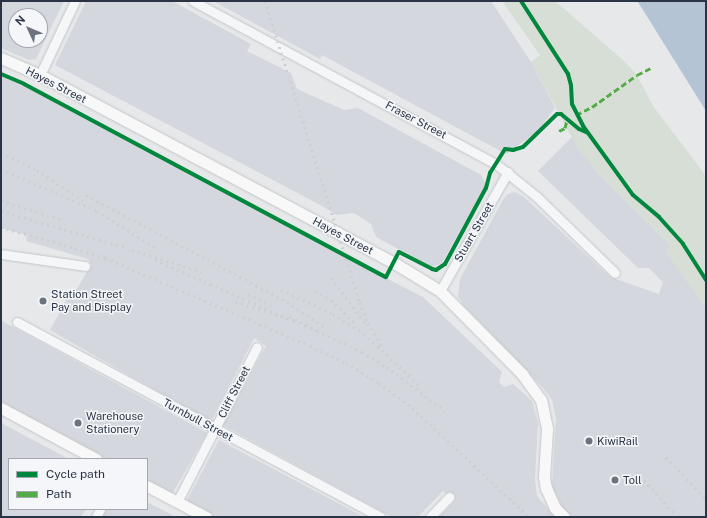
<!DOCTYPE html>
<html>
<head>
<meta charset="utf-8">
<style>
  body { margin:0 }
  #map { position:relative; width:707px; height:518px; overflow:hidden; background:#e6e8ea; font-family:"Public Sans",sans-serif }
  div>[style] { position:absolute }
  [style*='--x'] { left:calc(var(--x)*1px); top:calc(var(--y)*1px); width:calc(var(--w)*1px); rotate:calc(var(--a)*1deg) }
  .built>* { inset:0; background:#d4d7dd }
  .green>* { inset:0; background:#d6ded6 }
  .water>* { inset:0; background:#b4c4d5 }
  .roads { filter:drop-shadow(0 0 1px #c4c6c8) drop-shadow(0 0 1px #c4c6c8) }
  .minor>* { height:9px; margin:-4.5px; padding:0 4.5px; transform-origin:4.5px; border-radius:4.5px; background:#f5f6f7 }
  .major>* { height:11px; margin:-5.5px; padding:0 5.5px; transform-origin:5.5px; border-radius:5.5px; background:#f8f8f8 }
  .rail>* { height:2.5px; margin-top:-1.25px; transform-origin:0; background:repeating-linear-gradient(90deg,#cecfd2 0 2px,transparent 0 6px) }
  .quiet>* { height:3px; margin-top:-1.5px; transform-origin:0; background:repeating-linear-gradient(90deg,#54ac47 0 6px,transparent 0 9px) }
  .cycleway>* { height:4px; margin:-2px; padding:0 2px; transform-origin:2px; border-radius:2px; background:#00873e }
  .dots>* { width:11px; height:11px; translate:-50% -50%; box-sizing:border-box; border:2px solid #f4f6f9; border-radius:50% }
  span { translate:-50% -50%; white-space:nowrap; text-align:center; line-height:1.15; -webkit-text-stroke:3px #f4f6f9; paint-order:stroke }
  .street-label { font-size:11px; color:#2b3445 }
  .poi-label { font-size:11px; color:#2b3445 }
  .left { translate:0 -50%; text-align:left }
  .frame { position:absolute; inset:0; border:2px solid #2b3445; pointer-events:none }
  .legend { position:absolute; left:8px; top:458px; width:140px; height:52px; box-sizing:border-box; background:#f4f6f9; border:1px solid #a4a8b1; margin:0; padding:5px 7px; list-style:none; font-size:12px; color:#2b3445 }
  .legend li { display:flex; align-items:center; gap:8px; height:20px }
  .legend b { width:20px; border:1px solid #a4a8b1 }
  .north { position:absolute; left:8px; top:8px; width:40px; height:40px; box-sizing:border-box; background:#f4f6f9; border:1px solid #a4a8b1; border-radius:50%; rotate:314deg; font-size:11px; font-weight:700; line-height:16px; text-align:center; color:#2b3445 }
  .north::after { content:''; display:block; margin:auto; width:14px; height:18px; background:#6c737f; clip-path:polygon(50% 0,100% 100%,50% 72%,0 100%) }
</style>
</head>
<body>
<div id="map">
  <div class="built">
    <div style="clip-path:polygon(evenodd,1px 1px,64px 1px,36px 59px,29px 60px,1px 48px,1px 1px,16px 16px,40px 16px,40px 40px,16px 40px,16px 16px)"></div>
    <div style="clip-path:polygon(86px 1px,172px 1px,251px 44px,247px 51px,291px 73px,297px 89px,344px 110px,358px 108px,481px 175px,486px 185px,442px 263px,432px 267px,376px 237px,371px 224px,354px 213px,336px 215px,324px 207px,55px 65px)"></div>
    <div style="clip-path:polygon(213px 1px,491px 1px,531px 62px,555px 108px,538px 131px,506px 154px,322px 55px,320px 59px)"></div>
    <div style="clip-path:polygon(1px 71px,33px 86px,341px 255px,423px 297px,502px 372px,499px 382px,504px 387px,513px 384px,532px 401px,538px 422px,535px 480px,537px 496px,555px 517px,439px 517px,455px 501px,443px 491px,418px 517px,392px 517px,223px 425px,266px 346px,254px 338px,211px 422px,50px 330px,73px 288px,77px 289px,91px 265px,88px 259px,26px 241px,27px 235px,1px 228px)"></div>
    <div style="clip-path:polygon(572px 137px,597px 172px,670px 245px,706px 309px,706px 517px,572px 517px,564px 511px,552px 485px,556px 419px,552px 400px,543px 388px,464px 306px,458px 296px,460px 279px,504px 198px,508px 194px,515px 192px,524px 197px,610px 277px,659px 294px,663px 282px,649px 268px,638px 268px,538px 171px)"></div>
    <div style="clip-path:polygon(2px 321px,207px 433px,171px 496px,147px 483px,147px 459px,103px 459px,1px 403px)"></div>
    <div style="clip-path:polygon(1px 423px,69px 459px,9px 459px,9px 509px,86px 509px,81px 517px,1px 517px)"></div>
    <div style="clip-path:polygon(219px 440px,364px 517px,215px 517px,186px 502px)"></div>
    <div style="clip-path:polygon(147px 502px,176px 517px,100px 517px,105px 509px,147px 509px)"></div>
  </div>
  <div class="green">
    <div style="clip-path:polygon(502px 1px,555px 1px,624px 61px,637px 75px,653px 106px,703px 172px,706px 178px,706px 309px,665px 251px,670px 245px,597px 172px,577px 147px,531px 62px,540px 55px)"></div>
  </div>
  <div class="water">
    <div style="clip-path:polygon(638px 1px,706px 1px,706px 111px,638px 2px)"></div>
  </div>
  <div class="roads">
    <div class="minor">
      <div style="--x:193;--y:1;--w:344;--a:28.3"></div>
      <div style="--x:496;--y:164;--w:51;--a:38.7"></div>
      <div style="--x:536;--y:196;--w:110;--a:44.3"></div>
      <div style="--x:40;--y:75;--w:82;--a:-64.7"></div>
      <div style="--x:1;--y:254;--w:85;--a:8.1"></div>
      <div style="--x:440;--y:291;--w:137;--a:-60.3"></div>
      <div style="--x:17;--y:322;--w:412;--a:28.2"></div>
      <div style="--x:177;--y:502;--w:174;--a:-62.7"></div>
      <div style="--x:96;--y:517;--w:9;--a:-63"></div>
      <div style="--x:430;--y:517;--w:28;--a:-46"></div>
    </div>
    <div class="major">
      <div style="--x:1;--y:58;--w:43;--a:23.6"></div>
      <div style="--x:40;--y:75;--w:337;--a:27.9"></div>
      <div style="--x:338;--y:233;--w:66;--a:28.1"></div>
      <div style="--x:396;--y:264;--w:52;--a:31.5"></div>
      <div style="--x:440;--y:291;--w:117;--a:45.3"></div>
      <div style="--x:522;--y:374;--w:32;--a:54"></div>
      <div style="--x:541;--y:400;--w:30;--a:78"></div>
      <div style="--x:547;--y:429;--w:48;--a:93.6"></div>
      <div style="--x:544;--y:477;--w:11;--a:80"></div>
      <div style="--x:546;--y:488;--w:22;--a:66"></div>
      <div style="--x:555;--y:508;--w:13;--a:45"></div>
      <div style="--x:1;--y:408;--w:108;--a:28.2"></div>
      <div style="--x:147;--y:486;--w:67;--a:27.7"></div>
    </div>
  </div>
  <div class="rail">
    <div style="--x:265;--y:1;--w:316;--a:72.5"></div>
    <div style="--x:360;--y:302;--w:22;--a:69"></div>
    <div style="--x:368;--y:323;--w:28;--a:58"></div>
    <div style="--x:1;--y:153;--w:40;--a:25"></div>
    <div style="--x:37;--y:170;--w:56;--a:33.4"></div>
    <div style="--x:1;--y:169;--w:105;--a:23.6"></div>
    <div style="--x:97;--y:211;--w:71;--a:32.3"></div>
    <div style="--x:86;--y:195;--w:228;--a:28"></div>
    <div style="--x:287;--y:302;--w:47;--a:33.7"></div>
    <div style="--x:1;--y:201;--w:65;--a:17"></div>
    <div style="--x:1;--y:211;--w:129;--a:16.2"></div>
    <div style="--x:1;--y:227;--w:77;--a:15.8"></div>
    <div style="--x:75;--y:248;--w:32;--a:18"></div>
    <div style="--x:105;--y:258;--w:223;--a:23.2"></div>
    <div style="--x:310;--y:346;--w:40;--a:25"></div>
    <div style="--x:346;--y:363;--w:39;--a:31"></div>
    <div style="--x:379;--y:383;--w:36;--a:36"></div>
    <div style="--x:408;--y:404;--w:166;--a:43"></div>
    <div style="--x:132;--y:250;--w:73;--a:17.4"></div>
    <div style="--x:155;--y:260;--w:152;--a:23.7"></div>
    <div style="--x:294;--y:321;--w:62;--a:-162.1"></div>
    <div style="--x:331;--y:278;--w:56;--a:52.3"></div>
    <div style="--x:281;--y:290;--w:57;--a:24.8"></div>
    <div style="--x:333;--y:314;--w:31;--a:32"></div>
    <div style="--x:359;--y:330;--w:25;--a:40"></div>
    <div style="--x:378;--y:346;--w:59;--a:43.6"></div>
    <div style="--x:315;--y:291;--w:18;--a:29"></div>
    <div style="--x:331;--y:300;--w:33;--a:44"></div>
    <div style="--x:248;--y:294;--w:25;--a:26"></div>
    <div style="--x:290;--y:316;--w:31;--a:29"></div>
    <div style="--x:317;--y:331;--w:25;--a:-157"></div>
    <div style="--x:317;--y:331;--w:50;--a:25"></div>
    <div style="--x:362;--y:352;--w:29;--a:31"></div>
    <div style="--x:387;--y:367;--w:73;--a:37.2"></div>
    <div style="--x:666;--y:457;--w:58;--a:46.4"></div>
    <div style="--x:636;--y:471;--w:62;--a:47.6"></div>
  </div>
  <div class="quiet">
    <div style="--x:576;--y:115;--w:18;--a:-27"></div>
    <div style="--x:592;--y:107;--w:55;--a:-35.4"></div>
    <div style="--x:637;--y:75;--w:16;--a:-27"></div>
    <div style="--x:559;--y:131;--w:7;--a:-27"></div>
    <div style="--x:565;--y:128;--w:9;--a:-77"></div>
  </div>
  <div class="cycleway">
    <div style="--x:521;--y:1;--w:87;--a:57.2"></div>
    <div style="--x:568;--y:74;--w:11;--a:75"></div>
    <div style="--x:571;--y:85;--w:19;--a:87"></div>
    <div style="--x:572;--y:104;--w:25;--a:63"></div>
    <div style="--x:583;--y:126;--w:85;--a:54.1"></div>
    <div style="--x:633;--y:195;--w:34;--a:40"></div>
    <div style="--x:659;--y:217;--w:36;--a:48"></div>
    <div style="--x:683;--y:244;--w:43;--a:57.4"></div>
    <div style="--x:1;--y:74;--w:25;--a:23"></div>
    <div style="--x:24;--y:84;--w:410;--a:28.1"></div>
    <div style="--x:386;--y:277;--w:28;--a:-63"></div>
    <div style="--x:399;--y:252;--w:37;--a:27"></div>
    <div style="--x:432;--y:269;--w:4;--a:14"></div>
    <div style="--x:436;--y:270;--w:11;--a:-34"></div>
    <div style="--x:445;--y:264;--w:86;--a:-61.7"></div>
    <div style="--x:486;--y:188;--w:16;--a:-75"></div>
    <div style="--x:490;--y:173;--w:28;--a:-58"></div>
    <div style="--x:505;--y:149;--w:8;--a:7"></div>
    <div style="--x:513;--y:150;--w:10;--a:-17"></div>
    <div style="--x:523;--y:147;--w:47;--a:-44.1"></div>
    <div style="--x:557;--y:114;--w:4;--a:0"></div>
    <div style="--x:561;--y:114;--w:23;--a:40"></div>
    <div style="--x:579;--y:129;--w:8;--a:23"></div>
  </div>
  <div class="dots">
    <div style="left:43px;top:301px;background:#6c737f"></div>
    <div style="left:78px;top:423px;background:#6c737f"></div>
    <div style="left:589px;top:441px;background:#6c737f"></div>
    <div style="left:615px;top:480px;background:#6c737f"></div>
  </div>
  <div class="street-label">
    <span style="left:56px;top:85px;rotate:27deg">Hayes Street</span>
    <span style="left:416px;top:120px;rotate:28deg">Fraser Street</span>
    <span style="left:474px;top:232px;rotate:-60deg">Stuart Street</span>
    <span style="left:343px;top:236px;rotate:28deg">Hayes Street</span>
    <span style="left:234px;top:392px;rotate:-63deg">Cliff Street</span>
    <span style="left:198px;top:420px;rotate:28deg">Turnbull Street</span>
  </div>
  <div class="poi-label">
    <span class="left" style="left:51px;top:301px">Station Street<br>Pay and Display</span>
    <span class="left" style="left:86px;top:423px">Warehouse<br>Stationery</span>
    <span class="left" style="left:597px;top:441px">KiwiRail</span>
    <span class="left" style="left:623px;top:480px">Toll</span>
  </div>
  <div class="frame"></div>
  <ul class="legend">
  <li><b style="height:5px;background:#00873e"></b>Cycle path</li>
  <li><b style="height:5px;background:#54ac47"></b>Path</li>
  </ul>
  <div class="north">N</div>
</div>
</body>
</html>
